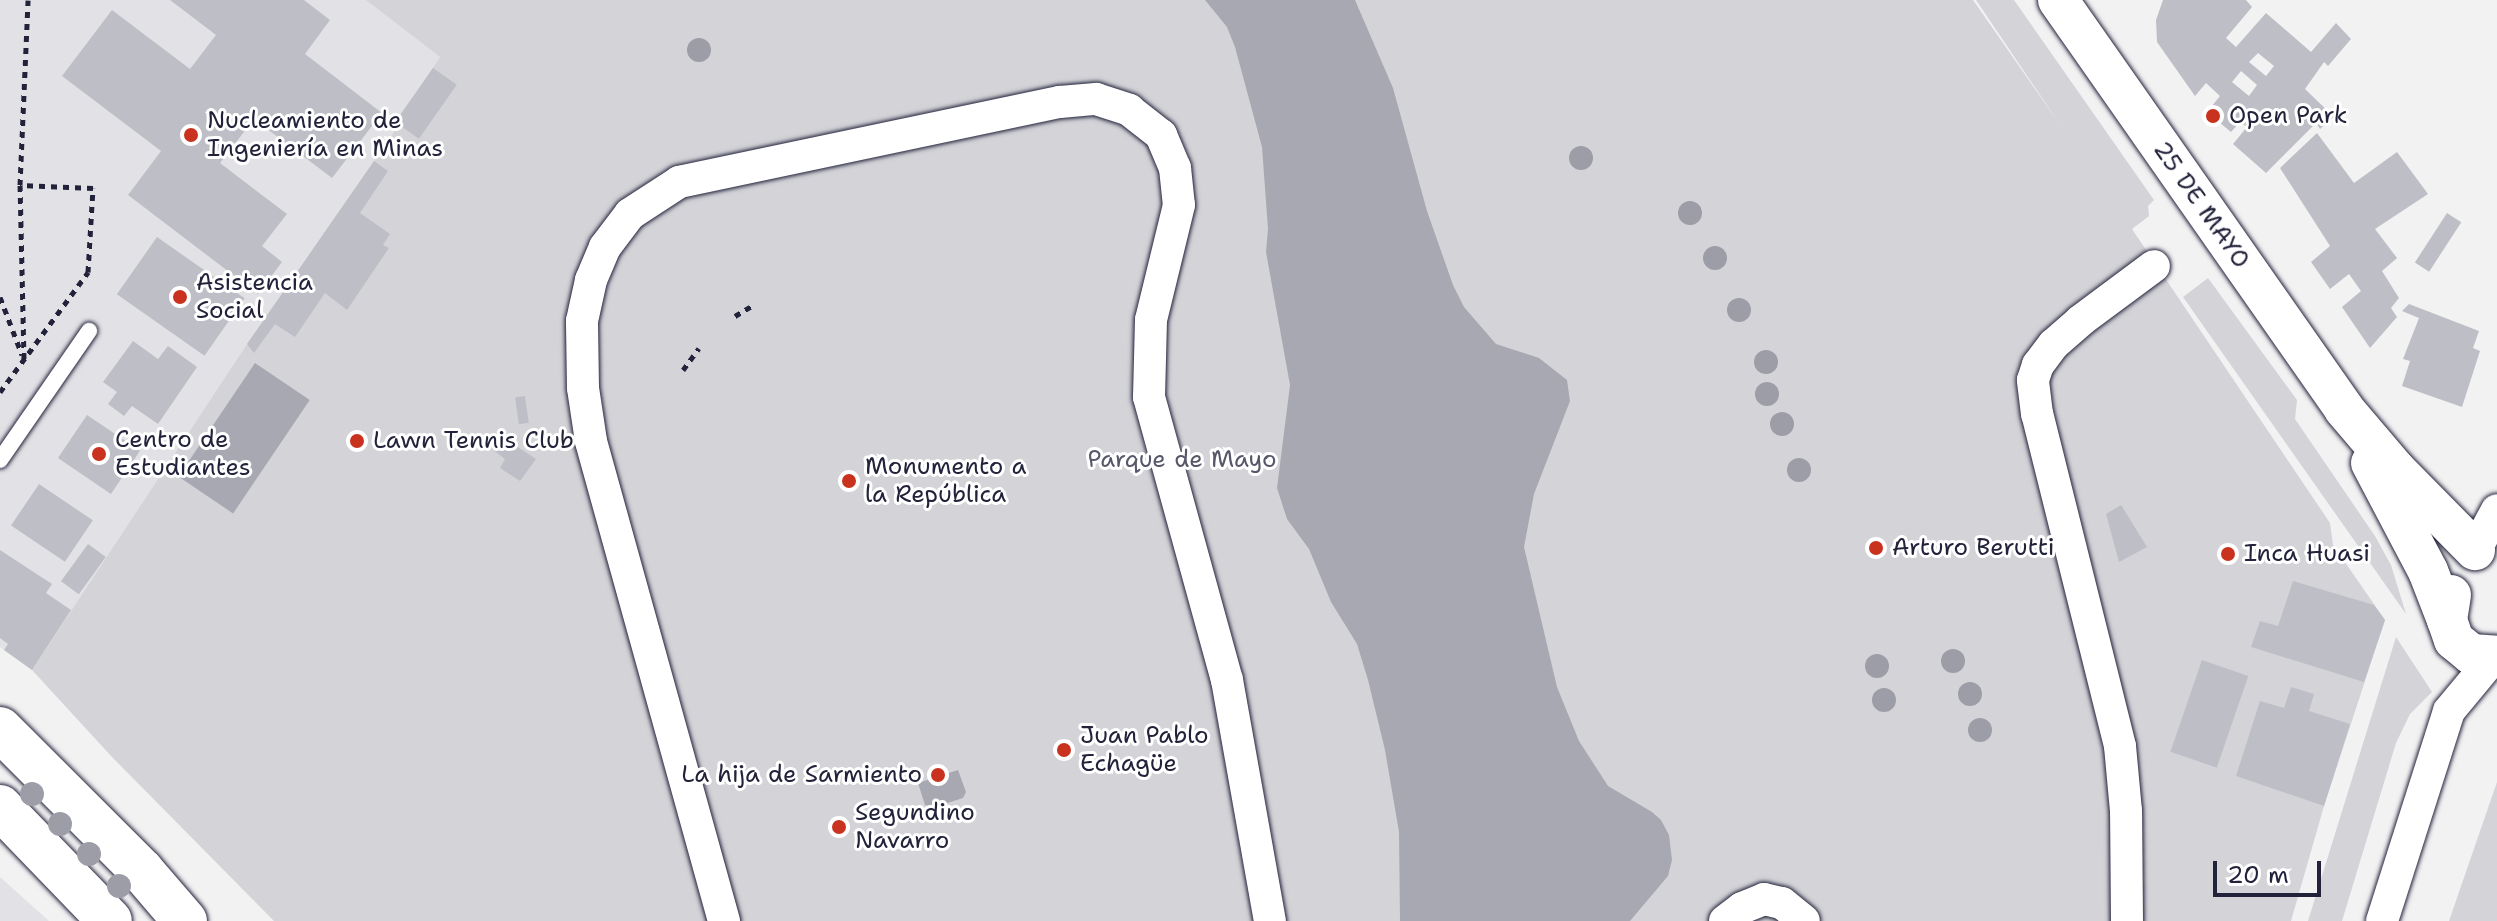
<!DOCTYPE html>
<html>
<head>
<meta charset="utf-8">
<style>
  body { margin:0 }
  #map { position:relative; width:2497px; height:921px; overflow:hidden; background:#f2f2f3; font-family:"Shantell Sans",sans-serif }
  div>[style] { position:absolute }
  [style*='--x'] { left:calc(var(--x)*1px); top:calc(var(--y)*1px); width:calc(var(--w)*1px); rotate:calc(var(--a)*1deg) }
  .built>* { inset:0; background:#e2e2e6 }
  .green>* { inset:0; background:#d3d3d8 }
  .water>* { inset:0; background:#a8a8b2; transform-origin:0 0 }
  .building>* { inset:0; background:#bebec6; transform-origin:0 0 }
  .path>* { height:5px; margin-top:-2.5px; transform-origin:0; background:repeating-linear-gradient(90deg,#22223b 0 6px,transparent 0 12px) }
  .roads { filter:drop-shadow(0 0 2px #22223b) drop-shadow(0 0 2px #22223b) }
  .service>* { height:16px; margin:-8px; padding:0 8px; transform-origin:8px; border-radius:8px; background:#fff }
  .minor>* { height:32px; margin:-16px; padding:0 16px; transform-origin:16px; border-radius:16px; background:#fff }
  .tertiary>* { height:40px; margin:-20px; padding:0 20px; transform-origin:20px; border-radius:20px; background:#fff }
  .primary>* { height:44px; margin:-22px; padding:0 22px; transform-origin:22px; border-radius:22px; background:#fff }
  .trees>* { width:24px; height:24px; margin:-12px; border-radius:50%; background:#9d9da8 }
  .dots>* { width:22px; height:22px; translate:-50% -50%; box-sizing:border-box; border:4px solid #fff; border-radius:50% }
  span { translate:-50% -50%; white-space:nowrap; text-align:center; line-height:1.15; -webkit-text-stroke:6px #fff; paint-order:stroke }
  .poi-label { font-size:24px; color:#22223b }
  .left { translate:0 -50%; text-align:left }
  .right { translate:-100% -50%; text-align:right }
  .street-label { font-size:24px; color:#22223b }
  .park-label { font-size:24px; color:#57576a }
  .scale { position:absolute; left:2213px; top:861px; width:108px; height:36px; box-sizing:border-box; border:4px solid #22223b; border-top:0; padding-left:10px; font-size:24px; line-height:28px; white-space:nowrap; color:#22223b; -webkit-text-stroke:6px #fff; paint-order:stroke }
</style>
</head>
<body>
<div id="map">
  <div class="built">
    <div style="clip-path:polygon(0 0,379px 0,377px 8px,440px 57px,394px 132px,247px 344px,32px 670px,0 647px)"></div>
    <div style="clip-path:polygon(0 877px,49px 921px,0 921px)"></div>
  </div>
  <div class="green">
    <div style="clip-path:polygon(366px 0,1973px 0,2063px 129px,1976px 0,2014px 0,2154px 200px,2148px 206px,2149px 216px,2132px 229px,2330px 523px,2333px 545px,2385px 620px,2324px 806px,2291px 921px,274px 921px,112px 757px,32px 670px,247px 344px,394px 132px,392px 130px,440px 57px)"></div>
    <div style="clip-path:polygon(2208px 278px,2297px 400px,2295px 419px,2375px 536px,2391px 565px,2406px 614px,2183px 297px)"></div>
    <div style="clip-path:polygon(2396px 637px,2432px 692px,2410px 714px,2396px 743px,2342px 921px,2308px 921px)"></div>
    <div style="clip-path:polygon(2497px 781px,2497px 921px,2449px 921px,2497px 782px)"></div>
  </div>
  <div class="water">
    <div style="clip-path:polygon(1205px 0,1355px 0,1393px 88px,1427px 211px,1453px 285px,1464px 307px,1496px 344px,1539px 358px,1567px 380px,1570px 401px,1534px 494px,1524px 547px,1557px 687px,1579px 741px,1608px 786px,1652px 812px,1661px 820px,1669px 835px,1672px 860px,1668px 876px,1630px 921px,1400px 921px,1399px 832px,1385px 750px,1368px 680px,1357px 644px,1331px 602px,1309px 549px,1287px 519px,1277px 488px,1290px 385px,1266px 252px,1268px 229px,1262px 147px,1235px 47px,1227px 27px)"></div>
    <div style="left:255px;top:363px;width:66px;height:137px;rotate:34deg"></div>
    <div style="clip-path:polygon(958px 770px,966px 792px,963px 798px,932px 808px,925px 805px,918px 783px)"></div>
  </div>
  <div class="building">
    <div style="clip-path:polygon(170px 0,304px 0,330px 20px,305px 54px,382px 113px,332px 178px,254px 119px,220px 163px,287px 214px,262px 246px,282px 262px,258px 294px,128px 195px,161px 151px,62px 76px,112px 10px,190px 69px,216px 35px)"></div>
    <div style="clip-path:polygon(evenodd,2163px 0,2246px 0,2252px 7px,2226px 38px,2236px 47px,2266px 13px,2311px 52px,2336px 23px,2351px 39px,2328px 66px,2324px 62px,2305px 89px,2334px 117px,2320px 129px,2316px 123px,2266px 173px,2233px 144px,2247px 127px,2240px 122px,2231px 132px,2207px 112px,2220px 96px,2206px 83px,2195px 96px,2157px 42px,2156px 20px,2163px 0,2258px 53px,2274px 66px,2266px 76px,2249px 62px,2258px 53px,2163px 0,2241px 71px,2257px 85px,2249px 96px,2232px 82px,2241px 71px)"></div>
    <div style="left:433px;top:68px;width:29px;height:66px;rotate:35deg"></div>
    <div style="clip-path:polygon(2317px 133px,2354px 183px,2397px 152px,2428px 194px,2375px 229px,2397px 258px,2382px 271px,2399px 298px,2391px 308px,2397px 317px,2370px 348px,2342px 307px,2361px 291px,2349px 274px,2330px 289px,2311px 262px,2330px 246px,2280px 168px)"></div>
    <div style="clip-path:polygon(374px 161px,388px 171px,360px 213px,390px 234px,383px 245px,389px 248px,347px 310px,325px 293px,295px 337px,275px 324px,254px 353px,247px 344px)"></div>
    <div style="left:2447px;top:213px;width:17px;height:59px;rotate:33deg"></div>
    <div style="left:157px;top:237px;width:107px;height:70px;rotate:35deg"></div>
    <div style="clip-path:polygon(2409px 304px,2479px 331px,2473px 348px,2480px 351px,2462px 407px,2402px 386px,2410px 361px,2403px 359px,2419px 318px,2402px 311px)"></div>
    <div style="clip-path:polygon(133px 341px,158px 359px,168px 346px,197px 367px,158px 424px,132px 406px,124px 416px,108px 404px,117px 392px,103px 382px)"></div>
    <div style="left:525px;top:396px;width:27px;height:10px;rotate:82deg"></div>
    <div style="left:87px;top:415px;width:64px;height:52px;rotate:34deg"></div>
    <div style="clip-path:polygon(498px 434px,536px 459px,520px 481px,500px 468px,505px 459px,489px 447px)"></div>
    <div style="left:39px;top:484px;width:65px;height:50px;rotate:34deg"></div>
    <div style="clip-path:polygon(2121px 505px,2147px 547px,2119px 562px,2106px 514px)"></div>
    <div style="left:88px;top:544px;width:22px;height:46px;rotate:36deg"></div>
    <div style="clip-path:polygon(0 550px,52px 584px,46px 593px,71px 610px,32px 670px,4px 650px,8px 644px,0 638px)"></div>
    <div style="clip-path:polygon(2293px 581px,2374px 605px,2385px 620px,2364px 682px,2251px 647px,2260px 621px,2278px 626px)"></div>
    <div style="left:2202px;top:660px;width:49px;height:97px;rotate:19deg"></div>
    <div style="clip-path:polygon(2291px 687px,2314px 694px,2309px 711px,2350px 724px,2324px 806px,2236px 776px,2260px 701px,2284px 708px)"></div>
  </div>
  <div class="path">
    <div style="--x:0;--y:297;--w:62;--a:69.2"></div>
    <div style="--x:735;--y:316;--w:23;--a:-31"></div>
    <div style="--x:24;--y:359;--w:174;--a:-91.3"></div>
    <div style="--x:20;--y:185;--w:185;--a:-87.5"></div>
    <div style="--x:683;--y:370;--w:27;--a:-54"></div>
    <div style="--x:0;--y:392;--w:149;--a:-53.7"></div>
    <div style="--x:88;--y:272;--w:84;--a:-86.6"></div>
    <div style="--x:93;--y:188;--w:73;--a:-177.6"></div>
  </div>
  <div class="roads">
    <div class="service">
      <div style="--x:0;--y:460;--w:157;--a:-55.4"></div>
    </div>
    <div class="minor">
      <div style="--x:2476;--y:549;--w:44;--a:-61.7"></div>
      <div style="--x:724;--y:921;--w:498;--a:-105.5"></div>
      <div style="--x:591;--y:441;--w:54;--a:-98.6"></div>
      <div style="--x:583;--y:388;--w:67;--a:-90.9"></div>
      <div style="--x:582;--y:321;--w:42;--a:-77.6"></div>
      <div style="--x:591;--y:280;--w:36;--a:-67"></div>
      <div style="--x:605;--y:247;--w:41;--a:-52.9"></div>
      <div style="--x:630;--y:214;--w:59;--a:-33.1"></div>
      <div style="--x:679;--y:182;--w:389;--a:-11.9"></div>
      <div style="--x:1060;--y:102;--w:36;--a:-5"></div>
      <div style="--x:1096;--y:99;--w:35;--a:18"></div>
      <div style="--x:1129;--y:110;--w:41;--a:38"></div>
      <div style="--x:1161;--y:135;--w:36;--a:67"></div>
      <div style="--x:1175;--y:168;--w:37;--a:84"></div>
      <div style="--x:1179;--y:205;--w:118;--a:103.7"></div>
      <div style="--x:1151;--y:320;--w:77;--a:91.5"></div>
      <div style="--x:1149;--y:397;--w:294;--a:74.6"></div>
      <div style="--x:1227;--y:680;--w:245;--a:79.9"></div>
      <div style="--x:1725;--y:921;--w:21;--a:-37"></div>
      <div style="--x:1742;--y:908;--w:24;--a:-22"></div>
      <div style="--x:1764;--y:899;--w:18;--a:13"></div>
      <div style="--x:1782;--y:903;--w:28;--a:39"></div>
      <div style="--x:2127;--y:921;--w:110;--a:-90.5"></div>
      <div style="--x:2126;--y:811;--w:65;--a:-95.3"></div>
      <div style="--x:2120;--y:746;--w:342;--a:-104"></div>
      <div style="--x:2037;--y:414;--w:34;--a:-97"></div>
      <div style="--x:2033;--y:380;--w:16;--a:-72"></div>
      <div style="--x:2038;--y:365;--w:26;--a:-53"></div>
      <div style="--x:2054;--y:344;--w:35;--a:-41"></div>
      <div style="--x:2080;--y:321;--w:92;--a:-36.6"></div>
      <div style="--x:2382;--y:921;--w:220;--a:-72.3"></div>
      <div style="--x:2449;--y:711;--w:69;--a:-50.3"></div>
    </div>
    <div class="tertiary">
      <div style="--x:2058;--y:0;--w:499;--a:55"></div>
      <div style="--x:2344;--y:409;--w:79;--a:49.6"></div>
      <div style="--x:2395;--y:469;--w:114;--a:45.4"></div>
      <div style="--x:2371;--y:463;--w:122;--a:62.2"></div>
      <div style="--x:2428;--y:571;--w:53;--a:68.8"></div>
      <div style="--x:2451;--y:595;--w:25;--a:99"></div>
      <div style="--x:2447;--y:620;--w:21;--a:71"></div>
      <div style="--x:2454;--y:640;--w:22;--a:39"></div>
      <div style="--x:2471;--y:654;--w:26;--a:4"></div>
    </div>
    <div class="primary">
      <div style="--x:0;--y:729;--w:201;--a:45"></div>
      <div style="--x:142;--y:871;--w:66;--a:49.3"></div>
      <div style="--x:0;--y:807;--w:158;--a:46"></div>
    </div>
  </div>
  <div class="trees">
    <div style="left:699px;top:50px"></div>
    <div style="left:1581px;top:158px"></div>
    <div style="left:1690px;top:213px"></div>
    <div style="left:1715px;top:258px"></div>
    <div style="left:1739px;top:310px"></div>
    <div style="left:1766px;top:362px"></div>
    <div style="left:1767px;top:394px"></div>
    <div style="left:1782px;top:424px"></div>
    <div style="left:1799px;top:470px"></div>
    <div style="left:1953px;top:661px"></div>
    <div style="left:1877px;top:666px"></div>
    <div style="left:1970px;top:694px"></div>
    <div style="left:1884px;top:700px"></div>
    <div style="left:1980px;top:730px"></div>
    <div style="left:32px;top:794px"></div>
    <div style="left:60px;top:824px"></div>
    <div style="left:89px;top:854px"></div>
    <div style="left:119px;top:886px"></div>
  </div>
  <div class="dots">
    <div style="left:2213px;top:116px;background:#c8321e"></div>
    <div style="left:191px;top:135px;background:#c8321e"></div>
    <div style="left:180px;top:297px;background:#c8321e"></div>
    <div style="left:357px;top:441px;background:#c8321e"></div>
    <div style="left:99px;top:454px;background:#c8321e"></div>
    <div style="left:849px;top:481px;background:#c8321e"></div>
    <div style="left:1876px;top:548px;background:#c8321e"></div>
    <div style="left:2228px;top:554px;background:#c8321e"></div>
    <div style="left:1064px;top:750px;background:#c8321e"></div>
    <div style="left:938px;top:775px;background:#c8321e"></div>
    <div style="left:839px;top:827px;background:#c8321e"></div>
  </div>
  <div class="poi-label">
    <span class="left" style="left:2229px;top:116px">Open Park</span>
    <span class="left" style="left:207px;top:135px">Nucleamiento de<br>Ingeniería en Minas</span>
    <span class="left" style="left:196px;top:297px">Asistencia<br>Social</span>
    <span class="left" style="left:115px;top:454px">Centro de<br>Estudiantes</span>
    <span class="left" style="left:373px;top:441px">Lawn Tennis Club</span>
    <span class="left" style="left:865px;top:481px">Monumento a<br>la República</span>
    <span class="left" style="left:1892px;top:548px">Arturo Berutti</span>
    <span class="left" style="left:2244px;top:554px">Inca Huasi</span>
    <span class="left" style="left:1080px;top:750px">Juan Pablo<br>Echagüe</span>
    <span class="right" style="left:922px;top:775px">La hija de Sarmiento</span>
    <span class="left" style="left:855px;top:827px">Segundino<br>Navarro</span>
  </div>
  <div class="street-label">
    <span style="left:2201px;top:205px;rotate:55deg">25 DE MAYO</span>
  </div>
  <div class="park-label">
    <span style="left:1182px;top:460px">Parque de Mayo</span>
  </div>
  <div class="scale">20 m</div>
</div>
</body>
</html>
